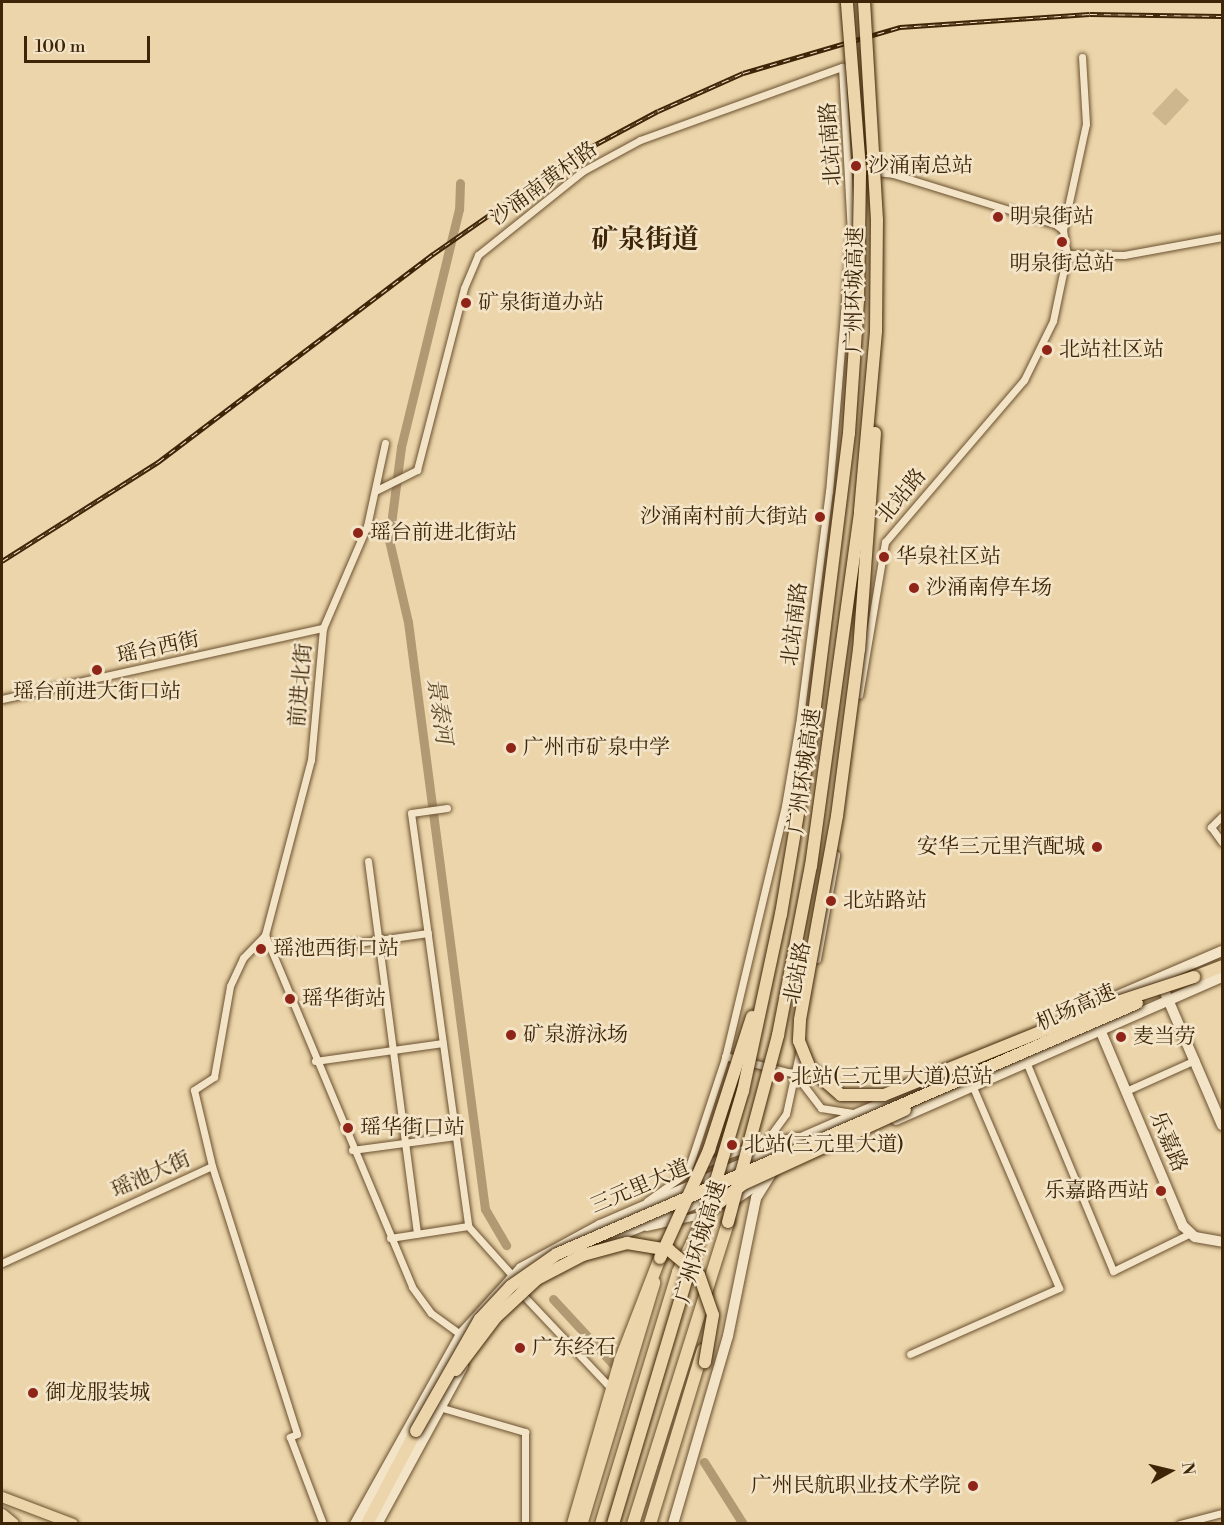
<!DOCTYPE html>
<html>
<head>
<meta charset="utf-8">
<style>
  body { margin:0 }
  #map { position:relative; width:1224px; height:1525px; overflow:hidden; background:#ecd5aa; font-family:"Libre Bodoni","Noto Serif SC",serif }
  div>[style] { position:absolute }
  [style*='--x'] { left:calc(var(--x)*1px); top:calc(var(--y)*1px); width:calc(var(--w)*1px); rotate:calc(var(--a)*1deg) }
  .green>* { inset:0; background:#ceb78e; transform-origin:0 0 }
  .canal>* { height:9px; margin:-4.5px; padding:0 4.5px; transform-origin:4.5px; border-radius:4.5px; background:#b19973 }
  .roads { filter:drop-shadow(0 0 2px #6a5130) drop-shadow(0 0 2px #6a5130) }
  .street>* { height:7px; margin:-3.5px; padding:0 3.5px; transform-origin:3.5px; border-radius:3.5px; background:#f3e4c8 }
  .secondary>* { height:10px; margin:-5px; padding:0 5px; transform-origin:5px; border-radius:5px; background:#f3e4c8 }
  .primary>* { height:10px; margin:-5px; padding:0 5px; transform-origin:5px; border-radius:5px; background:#ecd5aa }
  .highway>* { height:12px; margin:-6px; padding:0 6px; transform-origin:6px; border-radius:6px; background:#ecd5aa }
  .rail>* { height:4.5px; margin-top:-2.25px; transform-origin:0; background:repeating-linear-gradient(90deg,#f3e4c8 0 7px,#3e2507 0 14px); box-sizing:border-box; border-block:2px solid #3e2507 }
  .bridges { filter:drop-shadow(0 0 2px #3e2507) drop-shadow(0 0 2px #3e2507) }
  .highway-bridge>* { height:12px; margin:-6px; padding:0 6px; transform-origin:6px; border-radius:6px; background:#ecd5aa }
  .dots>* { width:16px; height:16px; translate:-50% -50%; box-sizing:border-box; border:3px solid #f3e4c8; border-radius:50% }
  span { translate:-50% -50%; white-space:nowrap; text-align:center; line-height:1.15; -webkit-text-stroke:5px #f3e4c8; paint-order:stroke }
  .street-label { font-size:21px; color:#3e2507 }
  .poi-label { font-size:21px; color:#3e2507 }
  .left { translate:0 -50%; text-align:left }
  .right { translate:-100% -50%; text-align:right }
  .water-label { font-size:22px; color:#604827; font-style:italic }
  .district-label { font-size:27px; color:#3e2507; font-weight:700 }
  .frame { position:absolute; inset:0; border:3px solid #3e2507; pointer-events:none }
  .north { position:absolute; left:1140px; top:1441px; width:60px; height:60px; -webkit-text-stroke:4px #f3e4c8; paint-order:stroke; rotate:82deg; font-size:16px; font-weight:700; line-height:24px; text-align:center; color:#3e2507 }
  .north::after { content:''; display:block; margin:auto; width:21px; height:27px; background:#3e2507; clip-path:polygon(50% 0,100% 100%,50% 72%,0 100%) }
  .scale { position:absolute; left:24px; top:36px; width:126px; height:27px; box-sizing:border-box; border:3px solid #3e2507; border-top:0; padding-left:8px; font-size:18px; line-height:21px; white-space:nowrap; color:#3e2507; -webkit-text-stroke:4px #f3e4c8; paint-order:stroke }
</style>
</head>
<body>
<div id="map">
  <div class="green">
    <div style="left:1176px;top:88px;width:18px;height:35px;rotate:43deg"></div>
  </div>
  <div class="canal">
    <div style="--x:460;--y:183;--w:26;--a:92"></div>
    <div style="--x:459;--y:209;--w:245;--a:103.7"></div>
    <div style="--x:401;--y:447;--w:94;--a:97.4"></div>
    <div style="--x:389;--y:540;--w:84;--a:77"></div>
    <div style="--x:408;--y:622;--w:592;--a:82.53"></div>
    <div style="--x:485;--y:1209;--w:42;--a:59.7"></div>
    <div style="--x:553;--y:1299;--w:88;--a:47.3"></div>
    <div style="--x:704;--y:1462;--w:73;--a:57.8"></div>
  </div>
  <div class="roads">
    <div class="street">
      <div style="--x:857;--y:170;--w:36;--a:6"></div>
      <div style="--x:893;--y:174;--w:170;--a:17.2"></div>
      <div style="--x:1055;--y:224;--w:10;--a:37"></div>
      <div style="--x:1063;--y:230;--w:24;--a:81"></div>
      <div style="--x:1067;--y:254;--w:68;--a:101.8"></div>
      <div style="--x:1053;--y:321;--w:66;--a:116.2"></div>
      <div style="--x:1024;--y:380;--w:213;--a:130.6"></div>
      <div style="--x:885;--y:542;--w:155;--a:99.6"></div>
      <div style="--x:1063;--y:230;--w:108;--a:-77.8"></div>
      <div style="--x:1086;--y:124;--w:67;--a:-93.4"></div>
      <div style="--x:1067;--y:254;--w:57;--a:1"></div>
      <div style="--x:1124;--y:255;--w:100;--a:-10.4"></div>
      <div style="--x:377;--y:490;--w:45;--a:-26.6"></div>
      <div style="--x:417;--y:470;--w:188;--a:-75.5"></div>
      <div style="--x:464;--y:288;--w:36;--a:-67"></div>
      <div style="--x:478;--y:255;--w:134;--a:-38.7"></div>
      <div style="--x:583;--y:171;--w:65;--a:-28.5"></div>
      <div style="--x:640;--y:140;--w:215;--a:-19.9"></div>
      <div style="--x:842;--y:67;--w:164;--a:86.9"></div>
      <div style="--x:851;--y:231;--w:261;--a:94.8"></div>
      <div style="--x:829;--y:491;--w:235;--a:97.3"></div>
      <div style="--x:799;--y:724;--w:83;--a:99.7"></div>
      <div style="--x:785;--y:806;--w:259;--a:103.4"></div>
      <div style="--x:725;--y:1058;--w:121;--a:108.3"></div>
      <div style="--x:2;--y:699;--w:329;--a:-12.5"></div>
      <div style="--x:447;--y:808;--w:36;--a:172"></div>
      <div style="--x:411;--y:813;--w:417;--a:82.1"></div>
      <div style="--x:468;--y:1226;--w:66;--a:48.1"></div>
      <div style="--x:1222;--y:816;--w:16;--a:135"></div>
      <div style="--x:1211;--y:827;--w:19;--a:54"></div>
      <div style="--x:368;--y:861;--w:376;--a:82.5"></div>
      <div style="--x:265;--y:935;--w:381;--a:67.3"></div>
      <div style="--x:412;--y:1287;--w:32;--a:54"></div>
      <div style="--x:431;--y:1313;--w:39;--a:36"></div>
      <div style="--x:322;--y:948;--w:107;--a:-8.1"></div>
      <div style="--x:817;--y:959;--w:106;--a:-79.6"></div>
      <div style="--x:725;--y:1056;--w:72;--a:14.4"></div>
      <div style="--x:315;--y:1061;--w:129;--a:-8"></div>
      <div style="--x:1027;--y:1064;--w:224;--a:67.4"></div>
      <div style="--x:1113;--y:1271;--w:85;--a:-26"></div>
      <div style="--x:795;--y:1074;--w:43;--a:52.6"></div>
      <div style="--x:821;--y:1108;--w:32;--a:9"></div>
      <div style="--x:1126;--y:1091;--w:76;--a:-24.2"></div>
      <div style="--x:767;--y:1140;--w:32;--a:-54"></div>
      <div style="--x:786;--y:1114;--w:66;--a:-77.8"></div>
      <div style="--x:352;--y:1150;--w:105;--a:-7.7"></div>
      <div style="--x:704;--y:1164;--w:56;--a:-21"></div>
      <div style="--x:756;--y:1144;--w:42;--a:-11"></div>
      <div style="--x:212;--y:1166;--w:281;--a:72.4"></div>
      <div style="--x:297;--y:1434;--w:8;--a:157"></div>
      <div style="--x:290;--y:1437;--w:93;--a:69.2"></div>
      <div style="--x:647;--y:1201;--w:52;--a:-35.5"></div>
      <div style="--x:734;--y:1201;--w:34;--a:-34"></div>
      <div style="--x:646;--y:1227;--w:60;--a:-12.4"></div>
      <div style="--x:390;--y:1238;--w:79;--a:-8.7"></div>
      <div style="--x:2;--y:1263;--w:231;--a:-24.8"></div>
      <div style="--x:212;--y:1166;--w:78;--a:-103.3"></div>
      <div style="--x:194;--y:1090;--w:24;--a:-33"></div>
      <div style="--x:214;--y:1077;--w:92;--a:-80"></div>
      <div style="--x:230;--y:986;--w:31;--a:-65"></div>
      <div style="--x:243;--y:958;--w:32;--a:-46"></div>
      <div style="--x:265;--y:935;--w:181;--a:-75.3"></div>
      <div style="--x:311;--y:760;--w:133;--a:-84.8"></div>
      <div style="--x:323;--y:628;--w:111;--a:-66.7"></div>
      <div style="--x:367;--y:526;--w:85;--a:-77.8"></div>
      <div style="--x:520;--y:1292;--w:127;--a:46.6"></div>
      <div style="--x:910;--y:1354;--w:163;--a:-23.9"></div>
      <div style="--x:1059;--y:1288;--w:219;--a:-113.2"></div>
      <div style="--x:439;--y:1407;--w:90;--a:16.2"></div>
      <div style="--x:525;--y:1432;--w:92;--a:90"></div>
      <div style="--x:1180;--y:1524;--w:43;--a:-14.7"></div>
    </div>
    <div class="secondary">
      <div style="--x:1160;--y:981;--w:157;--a:66.7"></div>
      <div style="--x:1110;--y:999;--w:122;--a:-23.2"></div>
      <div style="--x:1101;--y:1032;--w:211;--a:67.1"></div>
      <div style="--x:1183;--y:1226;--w:16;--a:43"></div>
      <div style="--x:1195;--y:1237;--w:27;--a:10"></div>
      <div style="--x:896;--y:1120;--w:356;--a:-23.7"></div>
      <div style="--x:583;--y:1251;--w:165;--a:-22.8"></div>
      <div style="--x:355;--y:1524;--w:218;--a:-60.8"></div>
      <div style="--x:461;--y:1334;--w:89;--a:-47.7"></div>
      <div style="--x:521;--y:1268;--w:90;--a:-28.6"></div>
      <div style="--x:600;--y:1225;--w:368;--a:-23.4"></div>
      <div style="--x:377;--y:1524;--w:180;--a:-61.4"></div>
      <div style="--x:673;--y:1524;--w:196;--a:-73.7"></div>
      <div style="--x:728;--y:1336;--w:141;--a:-78.5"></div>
      <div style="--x:756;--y:1198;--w:31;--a:-58"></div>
    </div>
    <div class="primary">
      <div style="--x:2;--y:1497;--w:76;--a:20.8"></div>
    </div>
    <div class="highway">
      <div style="--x:1194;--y:977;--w:30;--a:-21"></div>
      <div style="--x:2;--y:1515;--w:14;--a:39"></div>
      <div style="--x:582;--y:1522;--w:250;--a:-73.2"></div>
      <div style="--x:367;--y:1524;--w:105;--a:-62.2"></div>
      <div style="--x:573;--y:1524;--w:170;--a:-73.9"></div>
      <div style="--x:620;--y:1361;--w:110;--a:-68.8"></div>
      <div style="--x:601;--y:1524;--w:264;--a:-73"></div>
      <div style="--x:678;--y:1272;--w:60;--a:-64.3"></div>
      <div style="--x:633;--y:1524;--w:317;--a:-72.5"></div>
      <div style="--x:650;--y:1524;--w:182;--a:-73.1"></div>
    </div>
  </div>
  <div class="rail">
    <div style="--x:2;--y:561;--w:185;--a:-32.4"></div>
    <div style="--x:158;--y:462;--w:345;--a:-37.1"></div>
    <div style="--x:433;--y:254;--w:172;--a:-34.8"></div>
    <div style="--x:574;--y:156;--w:95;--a:-28.2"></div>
    <div style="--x:658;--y:111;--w:93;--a:-24.1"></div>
    <div style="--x:743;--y:73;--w:164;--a:-16.3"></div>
    <div style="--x:900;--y:27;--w:190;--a:-3.9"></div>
    <div style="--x:1090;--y:14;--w:132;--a:0.9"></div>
  </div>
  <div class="bridges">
    <div class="highway-bridge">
      <div style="--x:875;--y:433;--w:217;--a:94.2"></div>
      <div style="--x:859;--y:649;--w:168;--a:97.5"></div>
      <div style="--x:837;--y:816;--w:207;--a:100.3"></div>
      <div style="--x:800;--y:1020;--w:21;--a:93"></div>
      <div style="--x:799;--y:1041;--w:29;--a:68"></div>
      <div style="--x:810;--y:1068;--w:41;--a:41.1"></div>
      <div style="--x:841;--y:1095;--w:43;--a:0"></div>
      <div style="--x:884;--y:1095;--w:235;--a:-22"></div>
      <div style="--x:1102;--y:1007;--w:97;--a:-18.1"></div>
      <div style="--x:711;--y:1209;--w:41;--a:-38"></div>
      <div style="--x:743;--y:1184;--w:178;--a:-24.6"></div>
      <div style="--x:728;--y:1222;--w:194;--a:-75"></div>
      <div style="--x:778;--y:1035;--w:172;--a:-79"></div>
      <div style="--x:811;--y:866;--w:358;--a:-82.1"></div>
      <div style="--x:860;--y:511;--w:181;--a:-84.9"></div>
      <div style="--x:876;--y:331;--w:111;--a:-89.5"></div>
      <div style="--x:877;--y:220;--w:218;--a:-93.4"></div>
      <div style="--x:660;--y:1258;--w:119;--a:-65.6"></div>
      <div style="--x:709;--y:1150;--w:140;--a:-72.1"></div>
      <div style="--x:456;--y:1370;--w:66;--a:-53"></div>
      <div style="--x:496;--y:1317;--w:56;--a:-42.8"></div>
      <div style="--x:537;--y:1279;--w:52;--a:-27.6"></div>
      <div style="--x:583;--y:1255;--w:46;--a:-15.3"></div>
      <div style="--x:627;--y:1243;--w:43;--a:9.5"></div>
      <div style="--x:669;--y:1250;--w:39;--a:40"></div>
      <div style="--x:699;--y:1275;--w:42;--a:70.7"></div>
      <div style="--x:713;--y:1315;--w:48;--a:99.7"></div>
      <div style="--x:416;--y:1431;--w:129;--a:-60.3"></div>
      <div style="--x:480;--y:1319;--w:45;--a:-46.8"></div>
      <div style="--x:511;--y:1286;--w:56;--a:-34.8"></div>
      <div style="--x:557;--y:1254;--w:632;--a:-23.4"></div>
      <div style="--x:613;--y:1524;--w:452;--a:-73.3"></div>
      <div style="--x:743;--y:1091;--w:181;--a:-77.9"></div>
      <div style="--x:781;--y:914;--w:187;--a:-80.4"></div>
      <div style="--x:812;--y:730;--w:299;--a:-82.9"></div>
      <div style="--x:849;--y:433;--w:132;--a:-86.1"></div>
      <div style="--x:858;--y:301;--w:132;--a:-89.1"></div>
      <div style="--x:860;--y:169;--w:168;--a:-94.5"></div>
    </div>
  </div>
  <div class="dots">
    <div style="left:856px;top:166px;background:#8f2418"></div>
    <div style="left:998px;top:217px;background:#8f2418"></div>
    <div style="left:1062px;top:242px;background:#8f2418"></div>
    <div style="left:466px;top:303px;background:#8f2418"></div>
    <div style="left:1047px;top:350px;background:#8f2418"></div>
    <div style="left:820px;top:517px;background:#8f2418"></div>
    <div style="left:358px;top:533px;background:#8f2418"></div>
    <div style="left:884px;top:557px;background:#8f2418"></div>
    <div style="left:914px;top:588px;background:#8f2418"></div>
    <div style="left:97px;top:670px;background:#8f2418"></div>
    <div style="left:511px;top:748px;background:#8f2418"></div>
    <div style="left:1097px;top:847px;background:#8f2418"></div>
    <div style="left:831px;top:901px;background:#8f2418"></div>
    <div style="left:261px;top:949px;background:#8f2418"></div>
    <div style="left:290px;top:999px;background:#8f2418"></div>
    <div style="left:511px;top:1035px;background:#8f2418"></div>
    <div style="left:1121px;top:1037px;background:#8f2418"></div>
    <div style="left:779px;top:1077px;background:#8f2418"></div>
    <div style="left:348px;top:1128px;background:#8f2418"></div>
    <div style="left:732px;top:1145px;background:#8f2418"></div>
    <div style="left:1161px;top:1191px;background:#8f2418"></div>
    <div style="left:520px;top:1348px;background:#8f2418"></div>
    <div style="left:33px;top:1393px;background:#8f2418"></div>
    <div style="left:973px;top:1486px;background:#8f2418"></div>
  </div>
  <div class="street-label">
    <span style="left:831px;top:144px;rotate:-94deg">北站南路</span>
    <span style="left:544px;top:184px;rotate:-36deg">沙涌南黄村路</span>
    <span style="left:855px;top:290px;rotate:-89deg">广州环城高速</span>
    <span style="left:902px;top:496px;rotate:-50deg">北站路</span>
    <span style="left:795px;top:624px;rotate:-83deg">北站南路</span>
    <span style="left:158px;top:648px;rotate:-12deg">瑶台西街</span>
    <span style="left:301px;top:685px;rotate:-85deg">前进北街</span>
    <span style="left:805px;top:771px;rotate:-82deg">广州环城高速</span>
    <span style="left:798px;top:973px;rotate:-79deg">北站路</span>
    <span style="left:1076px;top:1008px;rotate:-24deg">机场高速</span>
    <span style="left:1168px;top:1142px;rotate:67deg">乐嘉路</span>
    <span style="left:151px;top:1175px;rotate:-24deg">瑶池大街</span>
    <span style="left:640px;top:1187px;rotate:-23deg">三元里大道</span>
    <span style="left:701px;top:1242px;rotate:-73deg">广州环城高速</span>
  </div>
  <div class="poi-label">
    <span class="left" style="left:868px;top:166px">沙涌南总站</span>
    <span class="left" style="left:1010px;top:217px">明泉街站</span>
    <span style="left:1062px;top:264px">明泉街总站</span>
    <span class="left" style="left:478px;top:303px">矿泉街道办站</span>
    <span class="left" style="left:1059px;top:350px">北站社区站</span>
    <span class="right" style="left:808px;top:517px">沙涌南村前大街站</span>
    <span class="left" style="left:370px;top:533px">瑶台前进北街站</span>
    <span class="left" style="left:896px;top:557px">华泉社区站</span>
    <span class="left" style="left:926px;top:588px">沙涌南停车场</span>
    <span style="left:97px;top:692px">瑶台前进大街口站</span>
    <span class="left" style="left:523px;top:748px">广州市矿泉中学</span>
    <span class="right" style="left:1085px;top:847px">安华三元里汽配城</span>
    <span class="left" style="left:843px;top:901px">北站路站</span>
    <span class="left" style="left:273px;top:949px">瑶池西街口站</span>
    <span class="left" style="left:302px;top:999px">瑶华街站</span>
    <span class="left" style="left:523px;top:1035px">矿泉游泳场</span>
    <span class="left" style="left:1133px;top:1037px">麦当劳</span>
    <span class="left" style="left:791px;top:1077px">北站(三元里大道)总站</span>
    <span class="left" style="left:360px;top:1128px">瑶华街口站</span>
    <span class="left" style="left:744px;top:1145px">北站(三元里大道)</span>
    <span class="right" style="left:1149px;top:1191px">乐嘉路西站</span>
    <span class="left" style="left:532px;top:1348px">广东经石</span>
    <span class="left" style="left:45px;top:1393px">御龙服装城</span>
    <span class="right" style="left:961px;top:1486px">广州民航职业技术学院</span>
  </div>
  <div class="water-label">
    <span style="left:439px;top:711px;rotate:82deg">景泰河</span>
  </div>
  <div class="district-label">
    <span style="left:645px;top:241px">矿泉街道</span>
  </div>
  <div class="frame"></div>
  <div class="north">N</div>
  <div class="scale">100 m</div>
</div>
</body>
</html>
